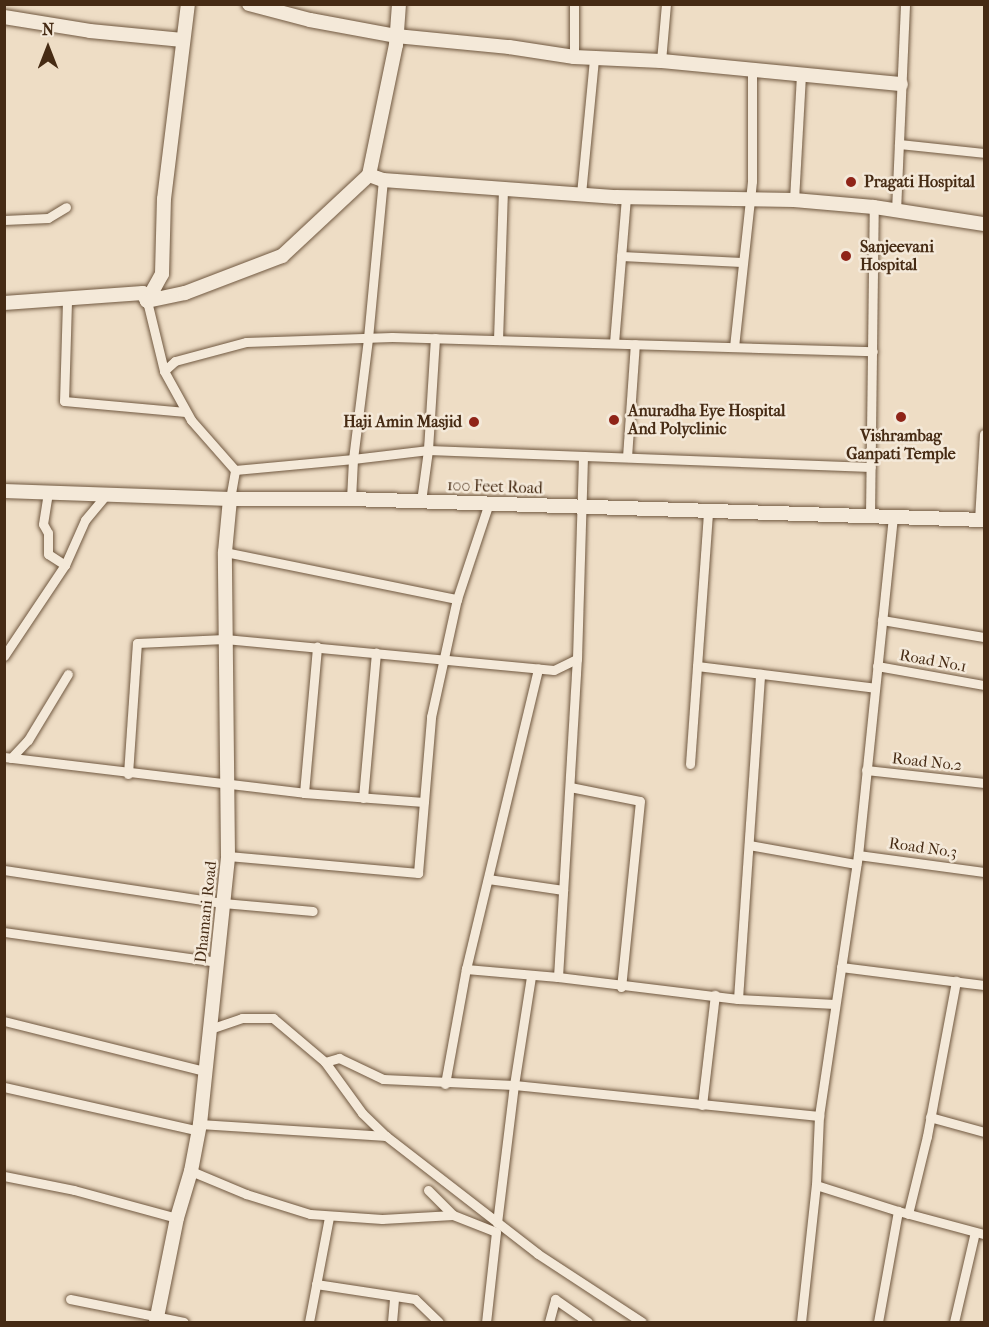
<!DOCTYPE html>
<style>
body{margin:0}
#map{position:relative;width:989px;height:1327px;overflow:hidden;background:#eeddc5;font-family:"IM FELL French Canon",serif}
div>[style]{position:absolute}
.roads{filter:drop-shadow(0 0 2px #705840) drop-shadow(0 0 2px #705840)}
.street>*{height:9px;margin:-4.5px;padding:0 4.5px;transform-origin:4.5px;border-radius:4.5px;background:#f4e9d9}
.secondary>*{height:14px;margin:-7px;padding:0 7px;transform-origin:7px;border-radius:7px;background:#f4e9d9}
.dots>*{width:16px;height:16px;translate:-50% -50%;box-sizing:border-box;border:3px solid #f4e9d9;border-radius:50%}
span{translate:-50% -50%;white-space:nowrap;text-align:center;line-height:1.15;-webkit-text-stroke:5px #f4e9d9;paint-order:stroke}
.poi-label{font-size:16px;color:#462b14;font-weight:700}
.left{translate:0 -50%;text-align:left}
.right{translate:-100% -50%;text-align:right}
.street-label{font-size:16px;color:#462b14}
.frame{position:absolute;inset:0;border:6px solid #462b14;pointer-events:none}
.north{position:absolute;left:18px;top:18px;width:60px;height:60px;-webkit-text-stroke:4px #f4e9d9;paint-order:stroke;rotate:0deg;font-size:16px;font-weight:700;line-height:24px;text-align:center;color:#462b14}
.north::after{content:'';display:block;margin:auto;width:21px;height:27px;background:#462b14;clip-path:polygon(50% 0,100% 100%,50% 72%,0 100%)}
</style>
<div id="map">
<div class="roads">
<div class="street">
<div style="left:574px;top:57px;width:53px;rotate:-90deg"></div>
<div style="left:661px;top:61px;width:57px;rotate:-85deg"></div>
<div style="left:899px;top:144px;width:85px;rotate:6deg"></div>
<div style="left:581px;top:194px;width:137px;rotate:-84.5deg"></div>
<div style="left:794px;top:200px;width:126px;rotate:-86.8deg"></div>
<div style="left:896px;top:211px;width:207px;rotate:-87.5deg"></div>
<div style="left:4px;top:220px;width:44px;rotate:-2.6deg"></div>
<div style="left:48px;top:218px;width:21px;rotate:-31deg"></div>
<div style="left:621px;top:256px;width:121px;rotate:2.8deg"></div>
<div style="left:67px;top:301px;width:100px;rotate:91.7deg"></div>
<div style="left:64px;top:401px;width:122px;rotate:5.2deg"></div>
<div style="left:147px;top:301px;width:72px;rotate:76.3deg"></div>
<div style="left:164px;top:371px;width:56px;rotate:61.1deg"></div>
<div style="left:191px;top:420px;width:67px;rotate:48.7deg"></div>
<div style="left:435px;top:338px;width:112px;rotate:93.6deg"></div>
<div style="left:428px;top:450px;width:443px;rotate:2.2deg"></div>
<div style="left:498px;top:340px;width:151px;rotate:-88.1deg"></div>
<div style="left:614px;top:343px;width:146px;rotate:-85.3deg"></div>
<div style="left:734px;top:347px;width:167px;rotate:-83.8deg"></div>
<div style="left:752px;top:181px;width:107px;rotate:-90deg"></div>
<div style="left:164px;top:371px;width:15px;rotate:-42deg"></div>
<div style="left:175px;top:361px;width:73px;rotate:-15deg"></div>
<div style="left:246px;top:342px;width:146px;rotate:-2deg"></div>
<div style="left:392px;top:337px;width:481px;rotate:1.7deg"></div>
<div style="left:627px;top:457px;width:113px;rotate:-86deg"></div>
<div style="left:235px;top:470px;width:119px;rotate:-5.3deg"></div>
<div style="left:353px;top:459px;width:122px;rotate:-82.9deg"></div>
<div style="left:368px;top:338px;width:159px;rotate:-84.6deg"></div>
<div style="left:230px;top:499px;width:29px;rotate:-80deg"></div>
<div style="left:351px;top:499px;width:40px;rotate:-87.1deg"></div>
<div style="left:353px;top:459px;width:76px;rotate:-6.8deg"></div>
<div style="left:428px;top:450px;width:51px;rotate:97.8deg"></div>
<div style="left:870px;top:516px;width:309px;rotate:-89.3deg"></div>
<div style="left:979px;top:520px;width:86px;rotate:-86.7deg"></div>
<div style="left:225px;top:552px;width:237px;rotate:11.5deg"></div>
<div style="left:457px;top:599px;width:101px;rotate:-71.6deg"></div>
<div style="left:65px;top:565px;width:49px;rotate:-66deg"></div>
<div style="left:85px;top:520px;width:34px;rotate:-50deg"></div>
<div style="left:882px;top:620px;width:103px;rotate:9.5deg"></div>
<div style="left:4px;top:656px;width:110px;rotate:-56.2deg"></div>
<div style="left:65px;top:565px;width:20px;rotate:-147deg"></div>
<div style="left:48px;top:554px;width:21px;rotate:-90deg"></div>
<div style="left:48px;top:533px;width:10px;rotate:-119deg"></div>
<div style="left:43px;top:524px;width:32px;rotate:-81deg"></div>
<div style="left:697px;top:666px;width:179px;rotate:7deg"></div>
<div style="left:877px;top:666px;width:109px;rotate:10.1deg"></div>
<div style="left:4px;top:757px;width:302px;rotate:6.8deg"></div>
<div style="left:304px;top:793px;width:120px;rotate:4.3deg"></div>
<div style="left:11px;top:758px;width:25px;rotate:-47deg"></div>
<div style="left:28px;top:740px;width:77px;rotate:-58.8deg"></div>
<div style="left:690px;top:764px;width:255px;rotate:-85.9deg"></div>
<div style="left:866px;top:770px;width:119px;rotate:6.3deg"></div>
<div style="left:128px;top:774px;width:131px;rotate:-86.1deg"></div>
<div style="left:137px;top:643px;width:88px;rotate:-2.6deg"></div>
<div style="left:225px;top:639px;width:330px;rotate:5.4deg"></div>
<div style="left:554px;top:670px;width:25px;rotate:-26deg"></div>
<div style="left:577px;top:659px;width:203px;rotate:-88.3deg"></div>
<div style="left:570px;top:787px;width:71px;rotate:11.3deg"></div>
<div style="left:640px;top:801px;width:187px;rotate:95.8deg"></div>
<div style="left:304px;top:793px;width:147px;rotate:-84.9deg"></div>
<div style="left:363px;top:798px;width:146px;rotate:-84.9deg"></div>
<div style="left:749px;top:845px;width:109px;rotate:10.1deg"></div>
<div style="left:858px;top:855px;width:127px;rotate:7.7deg"></div>
<div style="left:228px;top:856px;width:191px;rotate:5.1deg"></div>
<div style="left:418px;top:873px;width:157px;rotate:-85.2deg"></div>
<div style="left:431px;top:717px;width:121px;rotate:-77.6deg"></div>
<div style="left:4px;top:870px;width:221px;rotate:8.6deg"></div>
<div style="left:223px;top:903px;width:90px;rotate:5.1deg"></div>
<div style="left:488px;top:879px;width:76px;rotate:8.3deg"></div>
<div style="left:4px;top:932px;width:215px;rotate:8deg"></div>
<div style="left:841px;top:967px;width:144px;rotate:7.2deg"></div>
<div style="left:466px;top:969px;width:92px;rotate:5deg"></div>
<div style="left:558px;top:977px;width:181px;rotate:7deg"></div>
<div style="left:738px;top:999px;width:97px;rotate:3deg"></div>
<div style="left:558px;top:977px;width:319px;rotate:-86.6deg"></div>
<div style="left:738px;top:999px;width:326px;rotate:-86.1deg"></div>
<div style="left:4px;top:1021px;width:207px;rotate:14deg"></div>
<div style="left:210px;top:1029px;width:34px;rotate:-19deg"></div>
<div style="left:242px;top:1018px;width:31px"></div>
<div style="left:273px;top:1018px;width:68px;rotate:40.2deg"></div>
<div style="left:325px;top:1062px;width:63px;rotate:54deg"></div>
<div style="left:362px;top:1113px;width:33px;rotate:44deg"></div>
<div style="left:386px;top:1136px;width:192px;rotate:37.8deg"></div>
<div style="left:538px;top:1254px;width:124px;rotate:33.2deg"></div>
<div style="left:325px;top:1062px;width:15px;rotate:-16deg"></div>
<div style="left:339px;top:1058px;width:49px;rotate:25.5deg"></div>
<div style="left:383px;top:1079px;width:131px;rotate:2.6deg"></div>
<div style="left:514px;top:1085px;width:307px;rotate:5.8deg"></div>
<div style="left:445px;top:1084px;width:117px;rotate:-79.7deg"></div>
<div style="left:466px;top:969px;width:309px;rotate:-76.5deg"></div>
<div style="left:4px;top:1087px;width:200px;rotate:12.7deg"></div>
<div style="left:702px;top:1105px;width:111px;rotate:-83.3deg"></div>
<div style="left:930px;top:1117px;width:56px;rotate:15.5deg"></div>
<div style="left:200px;top:1124px;width:186px;rotate:3.7deg"></div>
<div style="left:191px;top:1171px;width:60px;rotate:22.7deg"></div>
<div style="left:246px;top:1194px;width:67px;rotate:17.4deg"></div>
<div style="left:310px;top:1214px;width:72px;rotate:4deg"></div>
<div style="left:382px;top:1219px;width:71px;rotate:-3.2deg"></div>
<div style="left:453px;top:1215px;width:46px;rotate:21.6deg"></div>
<div style="left:496px;top:1232px;width:91px;rotate:96.3deg"></div>
<div style="left:4px;top:1176px;width:71px;rotate:11.3deg"></div>
<div style="left:74px;top:1190px;width:107px;rotate:15.2deg"></div>
<div style="left:816px;top:1185px;width:86px;rotate:17.6deg"></div>
<div style="left:898px;top:1211px;width:89px;rotate:15deg"></div>
<div style="left:428px;top:1190px;width:35px;rotate:45deg"></div>
<div style="left:908px;top:1214px;width:80px;rotate:-76.3deg"></div>
<div style="left:927px;top:1136px;width:158px;rotate:-79.4deg"></div>
<div style="left:497px;top:1223px;width:139px;rotate:-83deg"></div>
<div style="left:514px;top:1085px;width:110px;rotate:-81.1deg"></div>
<div style="left:316px;top:1284px;width:100px;rotate:8.6deg"></div>
<div style="left:415px;top:1299px;width:33px;rotate:44deg"></div>
<div style="left:70px;top:1299px;width:116px;rotate:11.4deg"></div>
<div style="left:309px;top:1322px;width:107px;rotate:-79.2deg"></div>
<div style="left:392px;top:1322px;width:25px;rotate:-85deg"></div>
<div style="left:549px;top:1322px;width:24px;rotate:-75deg"></div>
<div style="left:555px;top:1299px;width:40px;rotate:34.9deg"></div>
<div style="left:801px;top:1322px;width:138px;rotate:-83.8deg"></div>
<div style="left:816px;top:1185px;width:69px;rotate:-87.5deg"></div>
<div style="left:819px;top:1116px;width:264px;rotate:-81.5deg"></div>
<div style="left:858px;top:855px;width:340px;rotate:-84.1deg"></div>
<div style="left:878px;top:1322px;width:113px;rotate:-79.8deg"></div>
<div style="left:954px;top:1322px;width:92px;rotate:-76.9deg"></div>
</div>
<div class="secondary">
<div style="left:249px;top:4px;width:63px;rotate:14.7deg"></div>
<div style="left:310px;top:20px;width:87px;rotate:10.5deg"></div>
<div style="left:396px;top:36px;width:114px;rotate:5.6deg"></div>
<div style="left:509px;top:47px;width:66px;rotate:8.7deg"></div>
<div style="left:574px;top:57px;width:87px;rotate:2.6deg"></div>
<div style="left:661px;top:61px;width:241px;rotate:5.5deg"></div>
<div style="left:4px;top:17px;width:87px;rotate:9.2deg"></div>
<div style="left:90px;top:31px;width:93px;rotate:5.5deg"></div>
<div style="left:369px;top:175px;width:15px;rotate:20deg"></div>
<div style="left:383px;top:180px;width:234px;rotate:4.2deg"></div>
<div style="left:616px;top:197px;width:178px;rotate:1deg"></div>
<div style="left:794px;top:200px;width:80px;rotate:5deg"></div>
<div style="left:874px;top:207px;width:111px;rotate:8.8deg"></div>
<div style="left:147px;top:301px;width:31px;rotate:-61deg"></div>
<div style="left:162px;top:274px;width:75px;rotate:-88.5deg"></div>
<div style="left:164px;top:199px;width:196px;rotate:-83deg"></div>
<div style="left:4px;top:303px;width:139px;rotate:-4.1deg"></div>
<div style="left:143px;top:293px;width:9px;rotate:63deg"></div>
<div style="left:147px;top:301px;width:39px;rotate:-12deg"></div>
<div style="left:185px;top:293px;width:104px;rotate:-20.9deg"></div>
<div style="left:282px;top:256px;width:119px;rotate:-43deg"></div>
<div style="left:369px;top:175px;width:133px;rotate:-78.3deg"></div>
<div style="left:396px;top:45px;width:41px;rotate:-85.8deg"></div>
<div style="left:4px;top:491px;width:226px;rotate:2deg"></div>
<div style="left:230px;top:499px;width:121px"></div>
<div style="left:351px;top:499px;width:633px;rotate:1.9deg"></div>
<div style="left:156px;top:1322px;width:106px;rotate:-78.6deg"></div>
<div style="left:177px;top:1218px;width:49px;rotate:-73.4deg"></div>
<div style="left:191px;top:1171px;width:48px;rotate:-79.2deg"></div>
<div style="left:200px;top:1124px;width:269px;rotate:-84deg"></div>
<div style="left:228px;top:856px;width:304px;rotate:-90.6deg"></div>
<div style="left:225px;top:552px;width:53px;rotate:-84.6deg"></div>
</div>
</div>
<div class="dots">
<div style="left:851px;top:182px;background:#8f2418"></div>
<div style="left:846px;top:256px;background:#8f2418"></div>
<div style="left:901px;top:417px;background:#8f2418"></div>
<div style="left:614px;top:420px;background:#8f2418"></div>
<div style="left:474px;top:422px;background:#8f2418"></div>
</div>
<div class="poi-label">
<span class="left" style="left:864px;top:182px">Pragati Hospital</span>
<span class="left" style="left:860px;top:256px">Sanjeevani<br>Hospital</span>
<span class="left" style="left:628px;top:420px">Anuradha Eye Hospital<br>And Polyclinic</span>
<span class="right" style="left:462px;top:422px">Haji Amin Masjid</span>
<span style="left:901px;top:445px">Vishrambag<br>Ganpati Temple</span>
</div>
<div class="street-label">
<span style="left:495px;top:487px;rotate:2deg">100 Feet Road</span>
<span style="left:933px;top:661px;rotate:10deg">Road No.1</span>
<span style="left:927px;top:762px;rotate:6deg">Road No.2</span>
<span style="left:923px;top:848px;rotate:8deg">Road No.3</span>
<span style="left:206px;top:912px;rotate:-84deg">Dhamani Road</span>
</div>
<div class="frame"></div>
<div class="north">N</div>
</div>
